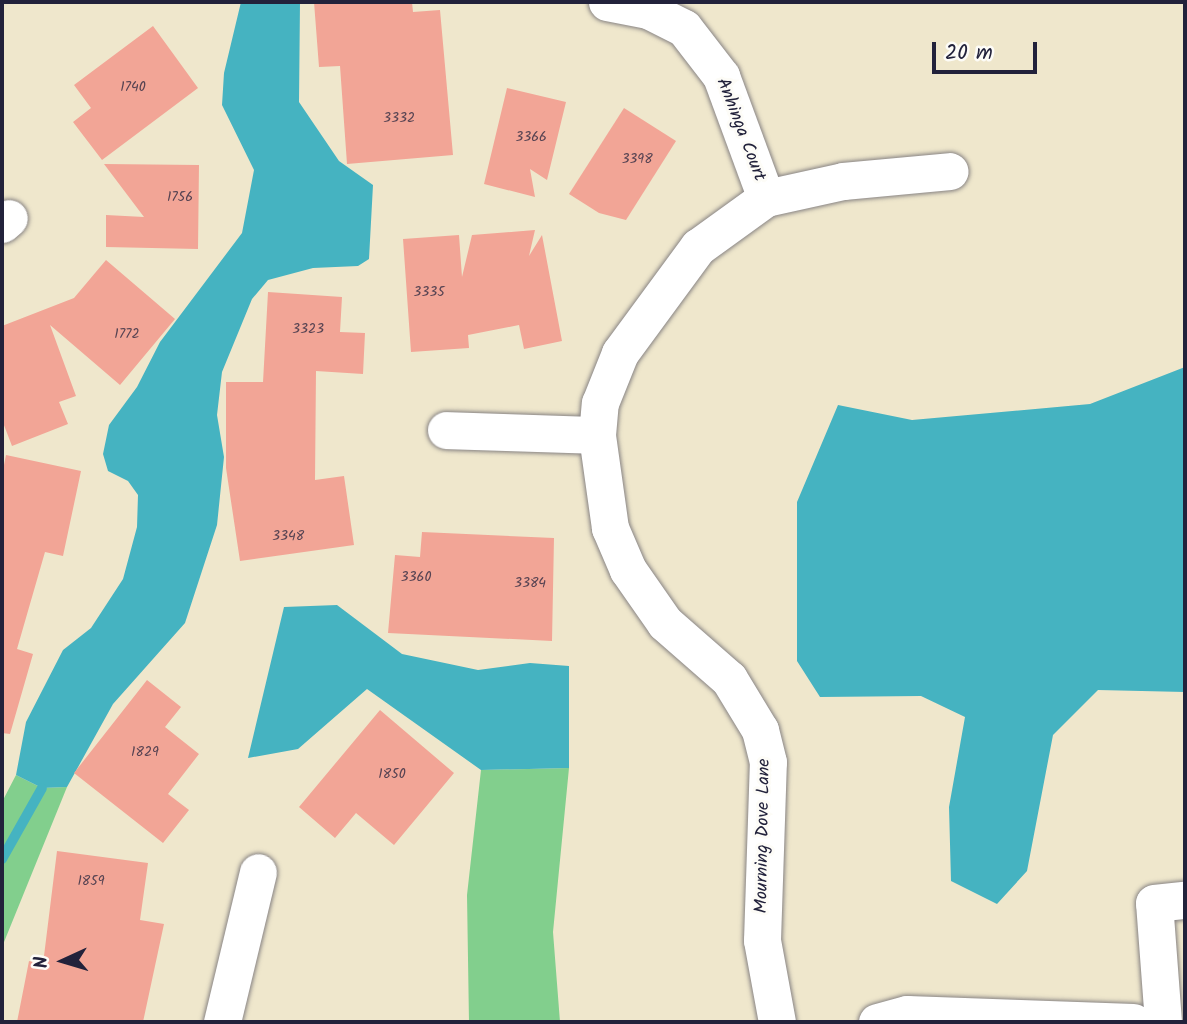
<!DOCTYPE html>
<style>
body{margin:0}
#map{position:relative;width:1187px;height:1024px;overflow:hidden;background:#efe7cc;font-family:Kalam,sans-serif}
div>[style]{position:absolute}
.green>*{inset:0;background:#82cf8d}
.water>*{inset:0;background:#45b3c1}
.stream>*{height:10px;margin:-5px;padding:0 5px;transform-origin:5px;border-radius:5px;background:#45b3c1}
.building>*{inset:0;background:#f2a596}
.roads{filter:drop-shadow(0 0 2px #888484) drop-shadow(0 0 2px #888484)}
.minor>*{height:37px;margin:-18.5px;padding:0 18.5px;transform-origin:18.5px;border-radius:18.5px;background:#fff}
span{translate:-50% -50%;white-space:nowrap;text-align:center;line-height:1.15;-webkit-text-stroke:6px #fdfcf7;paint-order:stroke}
.number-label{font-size:14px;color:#564352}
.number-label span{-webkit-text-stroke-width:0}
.street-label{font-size:18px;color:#22223b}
.frame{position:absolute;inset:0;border:4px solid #22223b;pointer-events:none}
.north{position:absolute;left:28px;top:926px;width:70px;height:70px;-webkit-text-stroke:5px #fdfcf7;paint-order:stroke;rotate:266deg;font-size:19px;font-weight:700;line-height:28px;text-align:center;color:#22223b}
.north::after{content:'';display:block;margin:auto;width:24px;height:32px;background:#22223b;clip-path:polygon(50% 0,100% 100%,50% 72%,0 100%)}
.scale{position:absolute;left:932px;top:42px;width:105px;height:32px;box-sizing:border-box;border:4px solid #22223b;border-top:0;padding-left:9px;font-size:21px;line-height:24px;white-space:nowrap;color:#22223b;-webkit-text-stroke:5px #fdfcf7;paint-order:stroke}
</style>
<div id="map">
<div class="green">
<div style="clip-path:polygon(569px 768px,553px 932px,560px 1022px,469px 1022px,467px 895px,481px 770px)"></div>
<div style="clip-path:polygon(16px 775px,42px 788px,67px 787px,2px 947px,2px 802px)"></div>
</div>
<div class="water">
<div style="clip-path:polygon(241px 2px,300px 2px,299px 102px,339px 161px,373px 185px,369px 259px,358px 266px,313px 268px,268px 280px,252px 299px,222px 372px,217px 415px,224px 457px,217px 525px,185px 623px,113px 704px,67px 787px,42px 788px,16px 775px,26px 722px,63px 650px,91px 628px,123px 579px,137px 527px,138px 495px,128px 481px,108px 471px,103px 454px,109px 425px,137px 387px,160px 342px,242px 233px,254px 170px,222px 105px,224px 73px)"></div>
<div style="clip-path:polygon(1185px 367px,1185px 692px,1098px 690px,1053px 735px,1027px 871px,997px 904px,951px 881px,949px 807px,965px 717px,921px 696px,820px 697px,797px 661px,797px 502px,838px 405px,912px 420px,1090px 404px)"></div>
<div style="clip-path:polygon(337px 605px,402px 654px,478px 670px,530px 663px,569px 666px,569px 768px,481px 770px,367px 689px,298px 749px,248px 758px,284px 607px)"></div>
</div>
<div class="stream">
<div style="left:2px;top:859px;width:81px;rotate:-60.6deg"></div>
</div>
<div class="building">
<div style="clip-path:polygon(314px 2px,412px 2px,413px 12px,440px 10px,453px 155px,347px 164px,340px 66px,319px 67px)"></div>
<div style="clip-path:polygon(153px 26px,198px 88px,102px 160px,73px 122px,91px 108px,74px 85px)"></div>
<div style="clip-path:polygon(507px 88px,566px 102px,547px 180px,530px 169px,535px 197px,484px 184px)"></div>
<div style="clip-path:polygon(624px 108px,676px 141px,626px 220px,599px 213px,569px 194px)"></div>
<div style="clip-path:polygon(104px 164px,199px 165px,198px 249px,106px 247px,106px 215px,144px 217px)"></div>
<div style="clip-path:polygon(535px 230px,529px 256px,542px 235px,562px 341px,524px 349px,519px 325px,468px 335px,469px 348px,411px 352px,403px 239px,459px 235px,462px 277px,472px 235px)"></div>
<div style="clip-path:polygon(106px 260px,175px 319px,120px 385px,50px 325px,76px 396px,59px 402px,68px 424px,12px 446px,2px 420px,2px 326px,74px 298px)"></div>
<div style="clip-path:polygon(268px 292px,342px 297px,340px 332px,365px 333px,363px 374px,316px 371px,315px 480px,344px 476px,354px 545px,240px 561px,226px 468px,226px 382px,263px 382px)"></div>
<div style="clip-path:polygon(6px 455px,81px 471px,63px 556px,45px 552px,17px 649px,33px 654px,10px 734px,2px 733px,2px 475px)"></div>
<div style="clip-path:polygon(422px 532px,554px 538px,552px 641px,388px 633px,395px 555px,420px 557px)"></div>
<div style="clip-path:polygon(147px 680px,181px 707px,165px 727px,199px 754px,168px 794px,189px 810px,163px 843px,74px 773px)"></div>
<div style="clip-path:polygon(380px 710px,454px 773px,394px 845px,356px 813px,335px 838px,299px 807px)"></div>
<div style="clip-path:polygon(57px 851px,148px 863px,140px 920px,164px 924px,143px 1022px,17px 1022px,29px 961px,43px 964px)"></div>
</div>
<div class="roads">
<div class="minor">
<div style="left:607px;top:2px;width:42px;rotate:11deg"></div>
<div style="left:648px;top:10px;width:40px;rotate:26.6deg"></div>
<div style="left:684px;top:28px;width:61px;rotate:52.4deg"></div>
<div style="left:721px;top:76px;width:130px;rotate:69.8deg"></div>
<div style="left:2px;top:224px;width:9px;rotate:-41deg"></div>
<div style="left:446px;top:430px;width:151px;rotate:1.9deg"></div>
<div style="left:222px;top:1022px;width:154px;rotate:-76.5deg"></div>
<div style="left:777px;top:1022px;width:83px;rotate:-100.4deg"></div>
<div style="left:762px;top:940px;width:178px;rotate:-88.1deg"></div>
<div style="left:768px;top:762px;width:33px;rotate:-104deg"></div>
<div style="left:760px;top:730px;width:60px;rotate:-121.3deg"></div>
<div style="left:729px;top:679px;width:85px;rotate:-138.8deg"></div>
<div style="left:665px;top:623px;width:65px;rotate:-124.9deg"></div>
<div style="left:628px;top:570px;width:46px;rotate:-113.2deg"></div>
<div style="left:610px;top:528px;width:94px;rotate:-98deg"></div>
<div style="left:597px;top:435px;width:32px;rotate:-85deg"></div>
<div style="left:600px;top:403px;width:54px;rotate:-68.2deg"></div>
<div style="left:620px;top:353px;width:132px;rotate:-53.7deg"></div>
<div style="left:698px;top:247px;width:84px;rotate:-35.8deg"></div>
<div style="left:766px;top:198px;width:79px;rotate:-12.4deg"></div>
<div style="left:843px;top:181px;width:107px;rotate:-5.3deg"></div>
<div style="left:877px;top:1022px;width:31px;rotate:-15deg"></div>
<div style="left:907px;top:1014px;width:226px;rotate:2deg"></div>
<div style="left:1163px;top:1022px;width:119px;rotate:-94.3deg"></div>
<div style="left:1154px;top:903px;width:31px;rotate:-6deg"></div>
</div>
</div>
<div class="number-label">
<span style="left:133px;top:87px">1740</span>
<span style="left:399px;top:118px">3332</span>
<span style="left:531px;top:137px">3366</span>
<span style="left:637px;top:159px">3398</span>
<span style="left:180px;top:197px">1756</span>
<span style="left:429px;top:292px">3335</span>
<span style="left:308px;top:329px">3323</span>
<span style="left:127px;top:334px">1772</span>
<span style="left:288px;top:536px">3348</span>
<span style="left:416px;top:577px">3360</span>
<span style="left:530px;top:583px">3384</span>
<span style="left:145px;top:752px">1829</span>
<span style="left:392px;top:774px">1850</span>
<span style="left:91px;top:881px">1859</span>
</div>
<div class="street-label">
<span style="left:740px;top:130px;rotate:69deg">Anhinga Court</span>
<span style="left:764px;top:836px;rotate:-89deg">Mourning Dove Lane</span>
</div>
<div class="frame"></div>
<div class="north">N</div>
<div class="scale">20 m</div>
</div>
